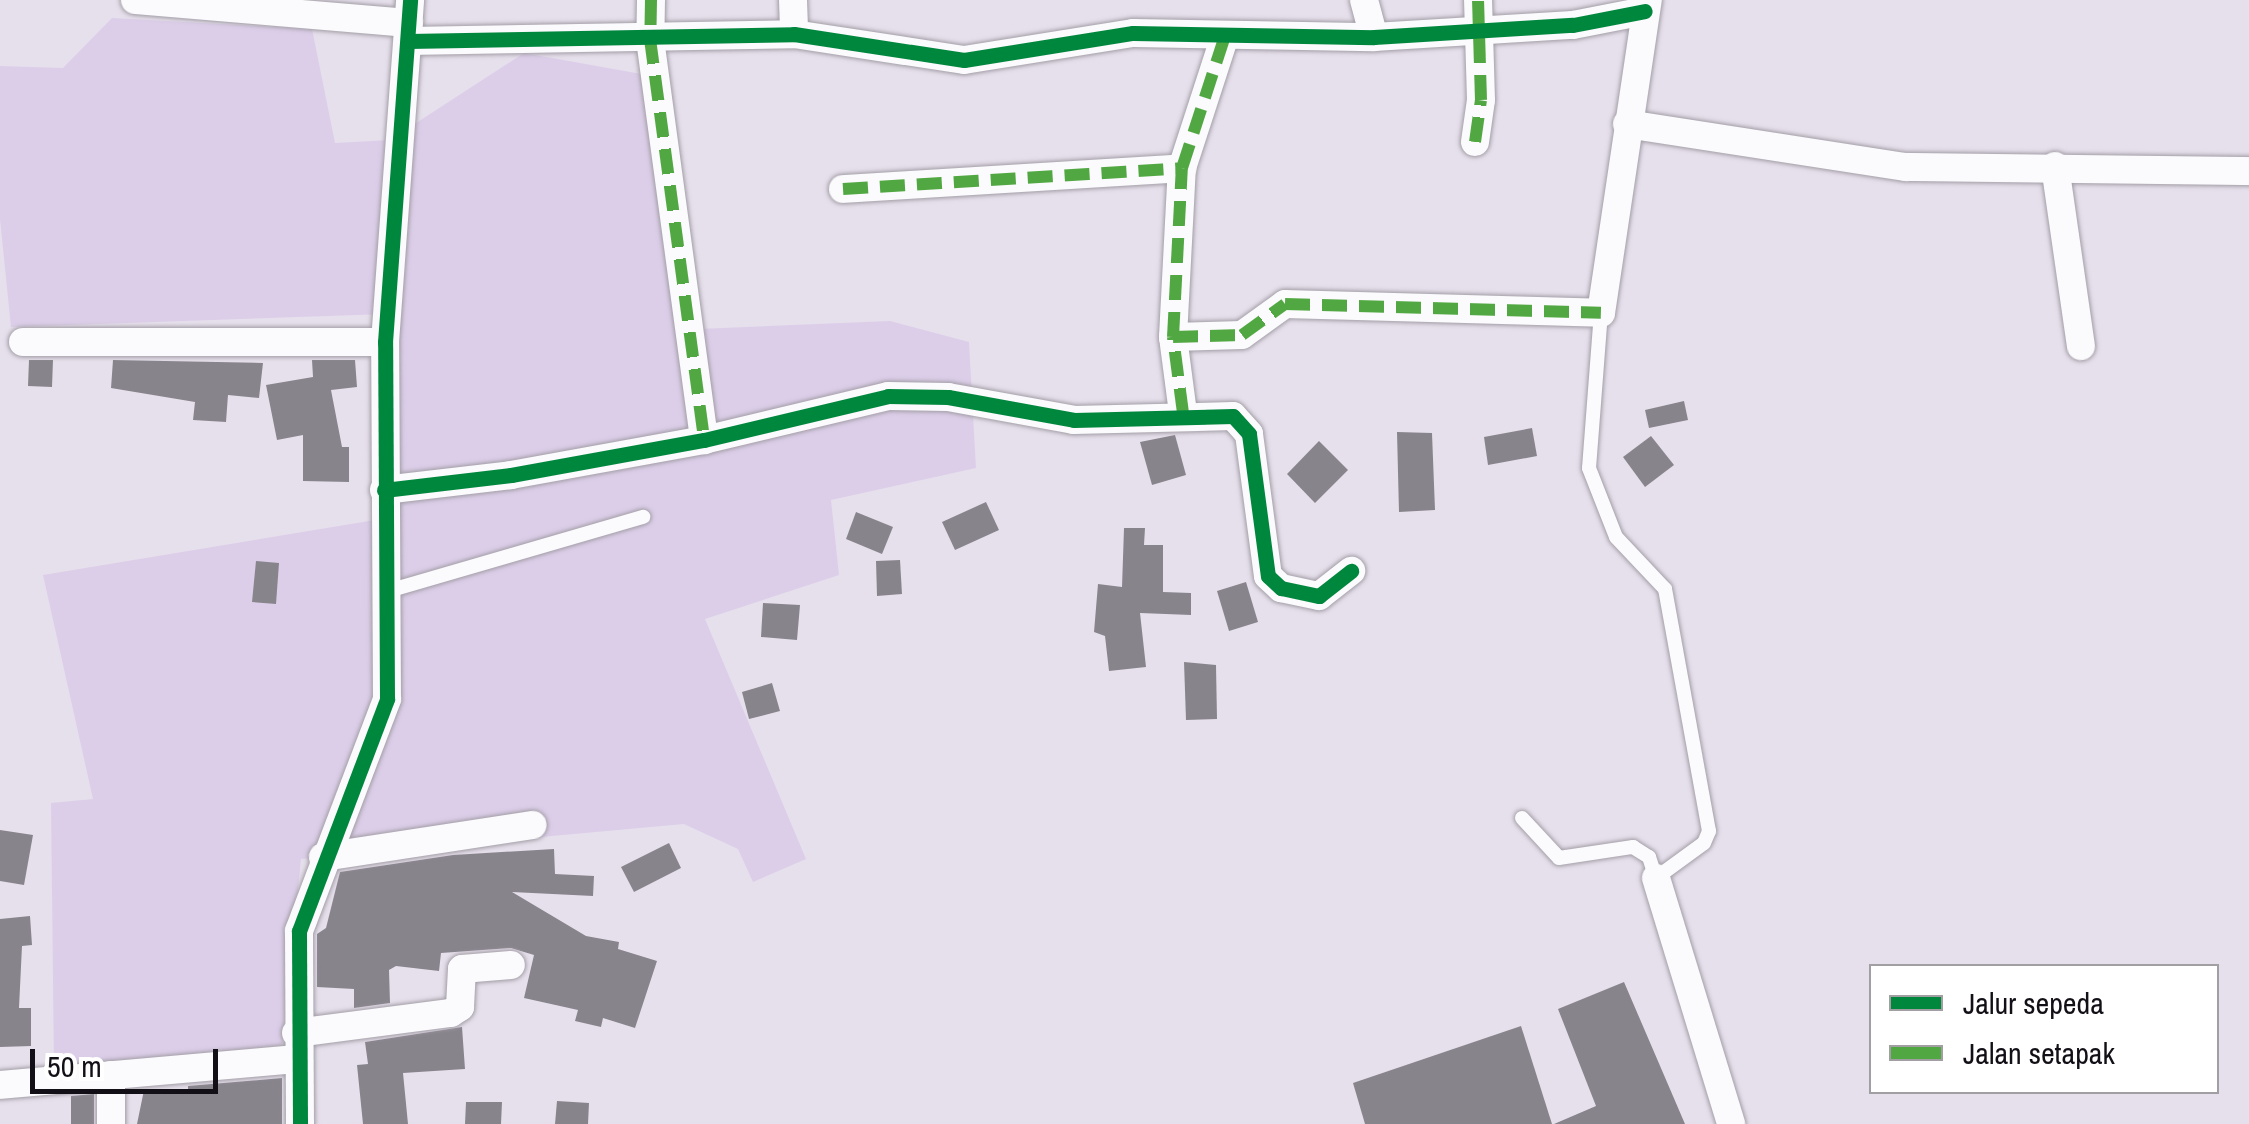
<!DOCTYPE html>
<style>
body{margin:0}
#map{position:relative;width:2249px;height:1124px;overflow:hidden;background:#e6e0ec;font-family:"Archivo Narrow",sans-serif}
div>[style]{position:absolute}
.green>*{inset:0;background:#dccee9}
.building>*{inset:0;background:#88848c}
.roads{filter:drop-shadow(0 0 2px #a39ea7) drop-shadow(0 0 2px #a39ea7)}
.service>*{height:14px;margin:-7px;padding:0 7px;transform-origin:7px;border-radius:7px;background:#fbfafc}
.minor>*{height:28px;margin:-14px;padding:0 14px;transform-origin:14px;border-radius:14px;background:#fbfafc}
.quiet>*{height:12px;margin-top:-6px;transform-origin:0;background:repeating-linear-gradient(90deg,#51a842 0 25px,transparent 0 37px)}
.cycleway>*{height:15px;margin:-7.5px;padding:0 7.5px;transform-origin:7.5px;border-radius:7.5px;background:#00873e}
span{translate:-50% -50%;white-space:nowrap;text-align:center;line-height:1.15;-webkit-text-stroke:10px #fff;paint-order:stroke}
.legend{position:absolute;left:1869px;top:964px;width:350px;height:130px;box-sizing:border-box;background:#fff;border:2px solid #a19fa2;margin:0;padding:12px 18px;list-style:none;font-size:30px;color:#130f16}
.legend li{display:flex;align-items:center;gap:20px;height:50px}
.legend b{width:50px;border:2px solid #a19fa2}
.scale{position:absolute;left:30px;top:1049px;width:188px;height:45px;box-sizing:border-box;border:5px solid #130f16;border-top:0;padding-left:12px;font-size:30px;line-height:35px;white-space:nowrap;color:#130f16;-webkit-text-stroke:8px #fff;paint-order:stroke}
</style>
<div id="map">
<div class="green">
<div style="clip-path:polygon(112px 18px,312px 29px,335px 143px,390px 140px,524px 53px,647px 75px,699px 329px,890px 321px,969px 342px,976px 468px,831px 500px,839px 575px,705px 619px,806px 859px,753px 882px,738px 849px,684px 824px,301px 859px,282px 1046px,54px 1068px,51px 803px,93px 799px,43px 575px,375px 520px,386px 314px,11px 327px,0 219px,0 66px,63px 68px)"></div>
</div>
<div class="building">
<div style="clip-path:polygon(29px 360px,53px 360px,52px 387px,28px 386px)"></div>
<div style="clip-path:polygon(113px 360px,263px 363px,259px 398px,228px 395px,226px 422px,193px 420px,195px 402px,111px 388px)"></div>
<div style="clip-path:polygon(312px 360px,355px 360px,357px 387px,331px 390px,342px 447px,349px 447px,349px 482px,303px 481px,303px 435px,277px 440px,266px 385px,313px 377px)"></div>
<div style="clip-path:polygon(1684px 401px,1688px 420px,1649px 428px,1645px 410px)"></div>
<div style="clip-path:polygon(1532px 428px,1537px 456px,1488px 465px,1484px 437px)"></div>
<div style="clip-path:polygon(1397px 432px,1432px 433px,1435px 510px,1399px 512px)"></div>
<div style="clip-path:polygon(1175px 435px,1186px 475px,1152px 485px,1140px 442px)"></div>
<div style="clip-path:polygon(1651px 436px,1674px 465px,1645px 487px,1623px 457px)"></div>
<div style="clip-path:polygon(1319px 441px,1348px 470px,1315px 503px,1287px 474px)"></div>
<div style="clip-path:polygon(986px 502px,999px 530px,955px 550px,942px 522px)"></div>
<div style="clip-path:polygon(856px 512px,893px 527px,882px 554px,846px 539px)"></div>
<div style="clip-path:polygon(1124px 528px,1145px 528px,1144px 545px,1163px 545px,1163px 592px,1191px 593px,1191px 615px,1140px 613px,1146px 667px,1109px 671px,1105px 636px,1094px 632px,1098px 584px,1122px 587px)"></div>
<div style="clip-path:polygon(900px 560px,902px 594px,877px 596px,876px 561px)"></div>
<div style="clip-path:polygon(256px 561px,279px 563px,276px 604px,252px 602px)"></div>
<div style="clip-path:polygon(1246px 582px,1258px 622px,1229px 631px,1217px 591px)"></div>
<div style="clip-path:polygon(763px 603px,800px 605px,797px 640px,761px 637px)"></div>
<div style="clip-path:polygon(1184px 662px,1216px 665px,1217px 719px,1186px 720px)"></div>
<div style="clip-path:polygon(772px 683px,780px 711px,749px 719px,742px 692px)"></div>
<div style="clip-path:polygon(0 830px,33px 835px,24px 885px,0 881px)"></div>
<div style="clip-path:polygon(669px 843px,681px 868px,634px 892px,621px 867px)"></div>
<div style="clip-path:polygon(554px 849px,555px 874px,594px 876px,593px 896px,512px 892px,586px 936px,619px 942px,618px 949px,657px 961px,635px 1028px,603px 1018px,601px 1027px,575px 1021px,578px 1010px,524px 998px,534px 955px,511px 948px,441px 953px,439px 971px,396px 966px,389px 970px,390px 1003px,354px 1008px,354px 989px,317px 987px,317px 934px,326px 928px,340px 872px,453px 855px)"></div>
<div style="clip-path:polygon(30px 916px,32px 945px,22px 946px,19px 1008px,31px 1008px,31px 1046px,0 1047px,0 919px)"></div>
<div style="clip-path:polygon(1624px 982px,1685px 1124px,1554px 1124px,1596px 1106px,1558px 1009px)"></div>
<div style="clip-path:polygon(1521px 1026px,1552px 1124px,1365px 1124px,1353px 1083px)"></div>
<div style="clip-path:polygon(462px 1027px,465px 1069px,403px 1073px,408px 1124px,363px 1124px,357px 1065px,368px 1064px,365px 1042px)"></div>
<div style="clip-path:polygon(282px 1078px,282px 1124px,137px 1124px,144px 1090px,188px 1093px,188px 1086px)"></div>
<div style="clip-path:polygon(94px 1094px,94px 1124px,71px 1124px,71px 1096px)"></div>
<div style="clip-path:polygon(557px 1101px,589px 1103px,588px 1124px,555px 1124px)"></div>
<div style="clip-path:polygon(466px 1102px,502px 1102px,501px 1124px,465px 1124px)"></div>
</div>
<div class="roads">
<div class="service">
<div style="left:388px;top:591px;width:266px;rotate:-16.2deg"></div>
<div style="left:1522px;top:818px;width:54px;rotate:47.2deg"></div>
<div style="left:1559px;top:858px;width:75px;rotate:-8.5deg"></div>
<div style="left:1633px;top:847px;width:19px;rotate:32deg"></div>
<div style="left:1649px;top:857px;width:22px;rotate:72deg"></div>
<div style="left:1656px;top:878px;width:59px;rotate:-36.1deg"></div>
<div style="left:1704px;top:843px;width:13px;rotate:-67deg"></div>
<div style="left:1709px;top:831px;width:246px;rotate:-100.3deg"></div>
<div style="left:1665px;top:589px;width:71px;rotate:-133.3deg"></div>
<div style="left:1616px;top:537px;width:74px;rotate:-111.4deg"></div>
<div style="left:1589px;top:468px;width:155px;rotate:-85.6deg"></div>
</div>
<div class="minor">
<div style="left:135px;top:0;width:275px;rotate:4.8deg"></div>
<div style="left:651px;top:0;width:39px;rotate:91deg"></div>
<div style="left:650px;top:39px;width:405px;rotate:82.3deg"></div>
<div style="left:793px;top:0;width:34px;rotate:88deg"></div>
<div style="left:1364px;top:0;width:38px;rotate:75deg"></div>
<div style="left:408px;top:41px;width:386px;rotate:-1deg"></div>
<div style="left:794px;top:34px;width:172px;rotate:8.7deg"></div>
<div style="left:964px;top:60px;width:171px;rotate:-9.1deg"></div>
<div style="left:1133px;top:33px;width:241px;rotate:1deg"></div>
<div style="left:1374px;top:37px;width:199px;rotate:-3.5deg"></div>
<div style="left:1573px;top:25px;width:73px;rotate:-11deg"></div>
<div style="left:1627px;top:124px;width:282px;rotate:8.8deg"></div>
<div style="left:1906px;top:167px;width:343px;rotate:0.7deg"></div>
<div style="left:1475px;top:142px;width:42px;rotate:-81.9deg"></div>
<div style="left:1481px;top:100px;width:100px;rotate:-91.7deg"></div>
<div style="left:2055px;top:166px;width:182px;rotate:81.8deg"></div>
<div style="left:843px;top:189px;width:340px;rotate:-3.5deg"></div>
<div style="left:1173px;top:337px;width:69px;rotate:-1.7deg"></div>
<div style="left:1242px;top:335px;width:53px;rotate:-35.8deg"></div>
<div style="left:1285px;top:304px;width:316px;rotate:1.6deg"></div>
<div style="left:1601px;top:313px;width:317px;rotate:-81.5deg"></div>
<div style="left:23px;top:342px;width:362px"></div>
<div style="left:1183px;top:413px;width:77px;rotate:-97.5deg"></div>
<div style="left:1173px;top:337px;width:169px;rotate:-87deg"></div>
<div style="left:1182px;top:168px;width:139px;rotate:-72deg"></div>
<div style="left:384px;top:490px;width:128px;rotate:-6.7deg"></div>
<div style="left:511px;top:475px;width:196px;rotate:-10.3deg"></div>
<div style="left:704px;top:440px;width:189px;rotate:-13.4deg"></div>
<div style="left:888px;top:396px;width:60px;rotate:1deg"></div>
<div style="left:948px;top:397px;width:128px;rotate:10.3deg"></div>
<div style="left:1074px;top:420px;width:159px;rotate:-1.4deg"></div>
<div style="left:1233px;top:416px;width:24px;rotate:48deg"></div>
<div style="left:1249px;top:434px;width:143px;rotate:82.4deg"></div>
<div style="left:1268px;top:576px;width:18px;rotate:43deg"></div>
<div style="left:1281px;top:588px;width:39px;rotate:12deg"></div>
<div style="left:1319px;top:596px;width:41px;rotate:-38deg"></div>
<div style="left:323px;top:857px;width:212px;rotate:-8.7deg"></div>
<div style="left:1656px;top:878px;width:257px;rotate:73deg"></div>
<div style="left:296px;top:1033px;width:156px;rotate:-7.4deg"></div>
<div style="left:451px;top:1013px;width:11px;rotate:-34deg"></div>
<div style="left:460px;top:1007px;width:38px;rotate:-87deg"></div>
<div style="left:462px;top:969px;width:49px;rotate:-4.7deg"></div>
<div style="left:111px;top:1075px;width:49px;rotate:90deg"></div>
<div style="left:0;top:1085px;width:298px;rotate:-5deg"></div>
<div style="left:300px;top:1124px;width:193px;rotate:-90.3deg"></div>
<div style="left:299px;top:931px;width:248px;rotate:-69.2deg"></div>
<div style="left:387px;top:699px;width:357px;rotate:-90.3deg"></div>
<div style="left:385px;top:342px;width:343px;rotate:-85.8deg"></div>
</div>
</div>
<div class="quiet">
<div style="left:651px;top:0;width:39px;rotate:91deg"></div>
<div style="left:650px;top:39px;width:405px;rotate:82.3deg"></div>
<div style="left:1475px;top:142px;width:42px;rotate:-81.9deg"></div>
<div style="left:1481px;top:100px;width:100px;rotate:-91.7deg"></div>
<div style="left:843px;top:189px;width:340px;rotate:-3.5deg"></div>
<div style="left:1173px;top:337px;width:69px;rotate:-1.7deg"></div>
<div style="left:1242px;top:335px;width:53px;rotate:-35.8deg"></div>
<div style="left:1285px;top:304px;width:316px;rotate:1.6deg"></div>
<div style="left:1183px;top:413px;width:77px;rotate:-97.5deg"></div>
<div style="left:1173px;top:337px;width:169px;rotate:-87deg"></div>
<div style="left:1182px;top:168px;width:139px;rotate:-72deg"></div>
</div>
<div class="cycleway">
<div style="left:408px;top:41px;width:386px;rotate:-1deg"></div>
<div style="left:794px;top:34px;width:172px;rotate:8.7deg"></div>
<div style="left:964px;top:60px;width:171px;rotate:-9.1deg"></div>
<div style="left:1133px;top:33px;width:241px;rotate:1deg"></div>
<div style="left:1374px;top:37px;width:199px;rotate:-3.5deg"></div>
<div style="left:1573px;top:25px;width:73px;rotate:-11deg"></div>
<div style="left:384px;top:490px;width:128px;rotate:-6.7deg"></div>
<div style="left:511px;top:475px;width:196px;rotate:-10.3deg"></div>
<div style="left:704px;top:440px;width:189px;rotate:-13.4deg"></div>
<div style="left:888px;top:396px;width:60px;rotate:1deg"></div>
<div style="left:948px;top:397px;width:128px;rotate:10.3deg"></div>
<div style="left:1074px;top:420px;width:159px;rotate:-1.4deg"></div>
<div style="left:1233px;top:416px;width:24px;rotate:48deg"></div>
<div style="left:1249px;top:434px;width:143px;rotate:82.4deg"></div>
<div style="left:1268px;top:576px;width:18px;rotate:43deg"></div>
<div style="left:1281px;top:588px;width:39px;rotate:12deg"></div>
<div style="left:1319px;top:596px;width:41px;rotate:-38deg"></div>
<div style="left:300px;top:1124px;width:193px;rotate:-90.3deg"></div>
<div style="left:299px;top:931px;width:248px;rotate:-69.2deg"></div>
<div style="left:387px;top:699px;width:357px;rotate:-90.3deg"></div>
<div style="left:385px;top:342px;width:343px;rotate:-85.8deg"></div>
</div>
<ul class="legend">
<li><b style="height:12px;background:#00873e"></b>Jalur sepeda</li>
<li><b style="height:12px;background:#51a842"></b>Jalan setapak</li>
</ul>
<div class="scale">50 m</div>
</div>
